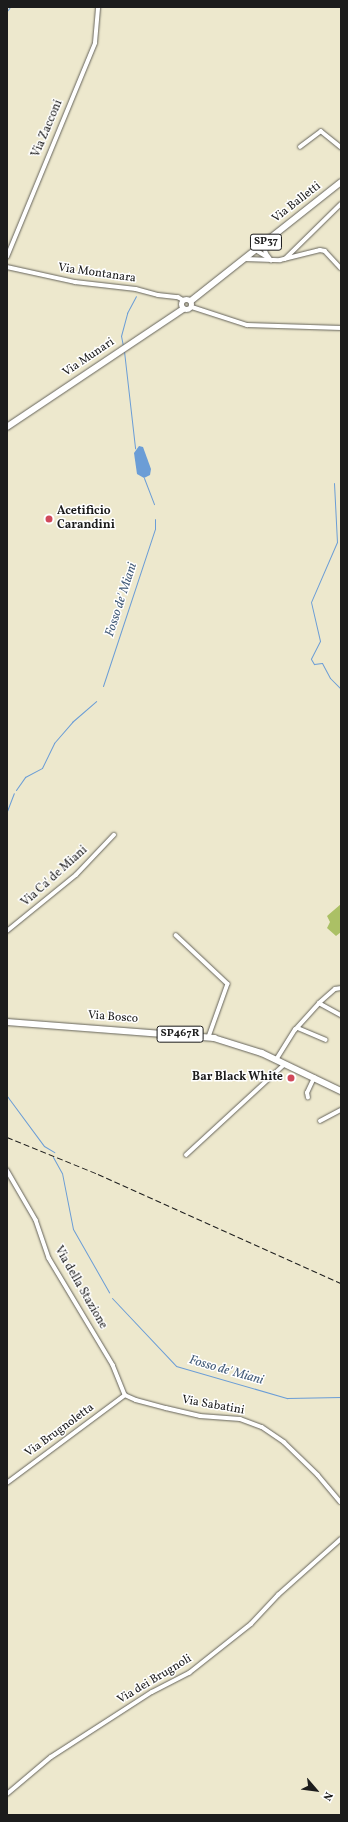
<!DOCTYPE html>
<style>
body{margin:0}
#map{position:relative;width:348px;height:1822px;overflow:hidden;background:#ede8cd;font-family:Vollkorn,serif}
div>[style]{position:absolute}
.green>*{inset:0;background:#abc065}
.water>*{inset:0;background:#6b9dd6}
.stream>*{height:1px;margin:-0.5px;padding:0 0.5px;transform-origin:0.5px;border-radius:0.5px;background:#6b9dd6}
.roads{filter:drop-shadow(0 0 1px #65635a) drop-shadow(0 0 1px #65635a)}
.street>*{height:3.5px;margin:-1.75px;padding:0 1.75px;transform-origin:1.75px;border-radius:1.75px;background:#fff}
.primary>*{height:5.5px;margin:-2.75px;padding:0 2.75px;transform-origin:2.75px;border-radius:2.75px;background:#fff}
.primary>.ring{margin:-2.75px;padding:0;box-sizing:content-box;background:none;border:5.5px solid #fff;border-radius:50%}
.rail>*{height:1px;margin-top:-0.5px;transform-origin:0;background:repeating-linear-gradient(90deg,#1c1c1c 0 6px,transparent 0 9px)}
.dots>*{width:11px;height:11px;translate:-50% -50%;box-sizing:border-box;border:2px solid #fff;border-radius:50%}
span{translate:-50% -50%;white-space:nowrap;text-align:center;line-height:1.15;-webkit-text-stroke:3px #fff;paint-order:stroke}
.shield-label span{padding:1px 3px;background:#fff;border:1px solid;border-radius:3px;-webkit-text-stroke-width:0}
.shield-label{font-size:11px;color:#1c1c1c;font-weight:700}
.street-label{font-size:12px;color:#1c1c1c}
.poi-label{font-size:12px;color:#1c1c1c;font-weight:700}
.left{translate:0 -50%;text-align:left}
.right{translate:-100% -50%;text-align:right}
.water-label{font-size:13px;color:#445c79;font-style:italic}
.frame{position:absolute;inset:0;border:8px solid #1c1c1c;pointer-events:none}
.north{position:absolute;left:296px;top:1770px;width:40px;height:40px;-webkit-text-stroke:3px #fff;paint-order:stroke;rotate:118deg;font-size:11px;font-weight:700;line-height:16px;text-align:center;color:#1c1c1c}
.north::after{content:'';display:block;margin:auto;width:14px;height:18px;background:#1c1c1c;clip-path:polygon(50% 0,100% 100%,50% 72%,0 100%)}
</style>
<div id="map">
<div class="green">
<div style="clip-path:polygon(341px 904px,341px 932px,336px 936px,327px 928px,330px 922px,327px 916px)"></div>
</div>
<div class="water">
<div style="clip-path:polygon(139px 446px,143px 447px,151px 469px,150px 475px,144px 478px,137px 474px,134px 453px)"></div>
</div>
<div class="stream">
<div style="left:7px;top:11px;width:5px;rotate:-53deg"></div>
<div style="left:123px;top:346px;width:10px;rotate:-101deg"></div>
<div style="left:121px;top:336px;width:24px;rotate:-75deg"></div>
<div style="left:127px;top:313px;width:19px;rotate:-62deg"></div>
<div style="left:124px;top:351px;width:98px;rotate:83.5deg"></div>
<div style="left:144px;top:478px;width:28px;rotate:69deg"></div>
<div style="left:334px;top:483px;width:59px;rotate:87.1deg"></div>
<div style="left:337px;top:542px;width:65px;rotate:113.4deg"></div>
<div style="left:311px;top:602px;width:40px;rotate:77deg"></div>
<div style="left:320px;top:641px;width:20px;rotate:117deg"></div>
<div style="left:311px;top:659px;width:6px;rotate:59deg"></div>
<div style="left:314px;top:664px;width:8px;rotate:-7deg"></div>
<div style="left:322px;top:663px;width:17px;rotate:62deg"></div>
<div style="left:330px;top:678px;width:16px;rotate:45deg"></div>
<div style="left:103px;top:686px;width:165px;rotate:-71.7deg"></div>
<div style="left:155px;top:529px;width:10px;rotate:-90deg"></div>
<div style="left:16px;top:790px;width:16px;rotate:-55deg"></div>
<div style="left:25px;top:777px;width:19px;rotate:-28deg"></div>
<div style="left:42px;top:768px;width:28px;rotate:-64deg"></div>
<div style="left:54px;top:743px;width:28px;rotate:-49deg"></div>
<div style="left:72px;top:722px;width:32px;rotate:-41deg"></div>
<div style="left:7px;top:811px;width:19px;rotate:-69deg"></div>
<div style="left:7px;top:1096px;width:62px;rotate:53.5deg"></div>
<div style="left:44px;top:1146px;width:12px;rotate:31deg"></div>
<div style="left:53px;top:1157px;width:18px;rotate:61deg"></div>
<div style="left:62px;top:1173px;width:57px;rotate:78.9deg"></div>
<div style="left:73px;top:1229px;width:73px;rotate:60.3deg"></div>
<div style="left:112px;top:1298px;width:93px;rotate:46.7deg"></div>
<div style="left:176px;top:1366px;width:116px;rotate:16.1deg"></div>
<div style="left:287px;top:1398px;width:54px;rotate:-1.1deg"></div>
</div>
<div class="roads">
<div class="street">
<div style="left:300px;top:147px;width:26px;rotate:-37deg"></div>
<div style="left:321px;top:131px;width:26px;rotate:39deg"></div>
<div style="left:265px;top:243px;width:10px;rotate:84deg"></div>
<div style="left:266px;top:253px;width:9px;rotate:54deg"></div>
<div style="left:256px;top:250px;width:13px;rotate:32deg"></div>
<div style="left:7px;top:257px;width:231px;rotate:-67.6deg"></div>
<div style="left:95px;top:43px;width:36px;rotate:-85deg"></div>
<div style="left:245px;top:259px;width:35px;rotate:2deg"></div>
<div style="left:280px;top:260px;width:41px;rotate:-14deg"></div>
<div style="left:320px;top:250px;width:5px;rotate:11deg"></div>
<div style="left:325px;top:251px;width:23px;rotate:47deg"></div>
<div style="left:285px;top:259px;width:78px;rotate:-44.5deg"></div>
<div style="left:7px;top:267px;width:70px;rotate:12.4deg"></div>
<div style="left:75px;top:282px;width:61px;rotate:6.5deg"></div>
<div style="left:136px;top:289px;width:23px;rotate:15deg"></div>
<div style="left:158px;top:295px;width:20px;rotate:6deg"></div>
<div style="left:178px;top:297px;width:6px;rotate:31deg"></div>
<div style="left:192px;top:307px;width:58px;rotate:18.1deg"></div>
<div style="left:247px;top:325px;width:94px;rotate:1.8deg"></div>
<div style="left:7px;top:931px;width:89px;rotate:-39.1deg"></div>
<div style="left:76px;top:875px;width:55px;rotate:-46.5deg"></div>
<div style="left:176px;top:935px;width:71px;rotate:43.3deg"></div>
<div style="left:228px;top:984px;width:56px;rotate:109.7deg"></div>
<div style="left:319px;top:1003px;width:25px;rotate:29deg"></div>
<div style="left:298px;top:1028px;width:30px;rotate:23deg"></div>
<div style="left:276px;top:1060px;width:36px;rotate:-58deg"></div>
<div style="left:295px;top:1030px;width:36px;rotate:-48deg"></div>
<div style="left:319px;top:1003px;width:21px;rotate:-41deg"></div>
<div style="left:335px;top:989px;width:6px;rotate:-9deg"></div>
<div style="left:308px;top:1098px;width:5px;rotate:-101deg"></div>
<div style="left:307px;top:1093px;width:17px;rotate:-65deg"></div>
<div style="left:320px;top:1121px;width:24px;rotate:-28deg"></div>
<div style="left:186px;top:1155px;width:134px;rotate:-42.6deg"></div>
<div style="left:7px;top:1170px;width:58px;rotate:59.9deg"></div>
<div style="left:36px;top:1220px;width:40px;rotate:71.1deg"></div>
<div style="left:49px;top:1258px;width:125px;rotate:59.1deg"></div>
<div style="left:113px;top:1365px;width:32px;rotate:68deg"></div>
<div style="left:125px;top:1395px;width:12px;rotate:24deg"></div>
<div style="left:136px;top:1400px;width:31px;rotate:15deg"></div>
<div style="left:166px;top:1408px;width:35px;rotate:13deg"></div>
<div style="left:200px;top:1416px;width:40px;rotate:4.3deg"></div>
<div style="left:240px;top:1419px;width:23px;rotate:20deg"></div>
<div style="left:262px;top:1427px;width:27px;rotate:34deg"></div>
<div style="left:284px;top:1442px;width:47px;rotate:44.1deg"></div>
<div style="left:318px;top:1475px;width:35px;rotate:50deg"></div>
<div style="left:7px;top:1483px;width:147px;rotate:-36.7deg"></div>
<div style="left:7px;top:1794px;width:57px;rotate:-40.1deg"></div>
<div style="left:51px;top:1757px;width:120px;rotate:-32.8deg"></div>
<div style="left:152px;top:1692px;width:42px;rotate:-27.2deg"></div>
<div style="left:189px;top:1673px;width:79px;rotate:-38.3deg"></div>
<div style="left:251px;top:1624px;width:40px;rotate:-47deg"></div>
<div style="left:278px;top:1595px;width:84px;rotate:-41.6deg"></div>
</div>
<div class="primary">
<div class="ring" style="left:181.5px;top:299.5px;width:5.5px;height:5.5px"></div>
<div style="left:191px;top:301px;width:191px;rotate:-38.4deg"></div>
<div style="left:7px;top:427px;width:212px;rotate:-33.8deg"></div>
<div style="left:7px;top:1022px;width:208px;rotate:4.4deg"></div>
<div style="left:214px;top:1038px;width:50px;rotate:17.4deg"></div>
<div style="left:262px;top:1053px;width:88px;rotate:25.7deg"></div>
</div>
</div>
<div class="rail">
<div style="left:7px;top:1137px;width:98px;rotate:22.1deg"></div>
<div style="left:98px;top:1174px;width:266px;rotate:24.2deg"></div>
</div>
<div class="dots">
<div style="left:49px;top:519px;background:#d1495b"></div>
<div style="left:291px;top:1078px;background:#d1495b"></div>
</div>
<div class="shield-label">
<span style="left:266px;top:242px">SP37</span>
<span style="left:180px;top:1034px">SP467R</span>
</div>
<div class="street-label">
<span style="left:48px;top:129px;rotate:-67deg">Via Zacconi</span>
<span style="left:297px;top:203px;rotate:-38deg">Via Balletti</span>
<span style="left:97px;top:274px;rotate:8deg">Via Montanara</span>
<span style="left:89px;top:358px;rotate:-34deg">Via Munari</span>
<span style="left:55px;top:877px;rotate:-42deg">Via Ca' de Miani</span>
<span style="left:113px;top:1018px;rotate:4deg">Via Bosco</span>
<span style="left:80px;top:1288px;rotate:60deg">Via della Stazione</span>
<span style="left:213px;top:1406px;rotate:10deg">Via Sabatini</span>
<span style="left:60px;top:1431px;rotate:-36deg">Via Brugnoletta</span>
<span style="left:155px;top:1680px;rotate:-31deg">Via dei Brugnoli</span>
</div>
<div class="poi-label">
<span class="left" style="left:57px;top:519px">Acetificio<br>Carandini</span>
<span class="right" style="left:283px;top:1078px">Bar Black White</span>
</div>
<div class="water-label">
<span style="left:122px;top:600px;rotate:-72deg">Fosso de' Miani</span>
<span style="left:226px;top:1371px;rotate:16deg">Fosso de' Miani</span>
</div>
<div class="frame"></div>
<div class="north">N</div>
</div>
